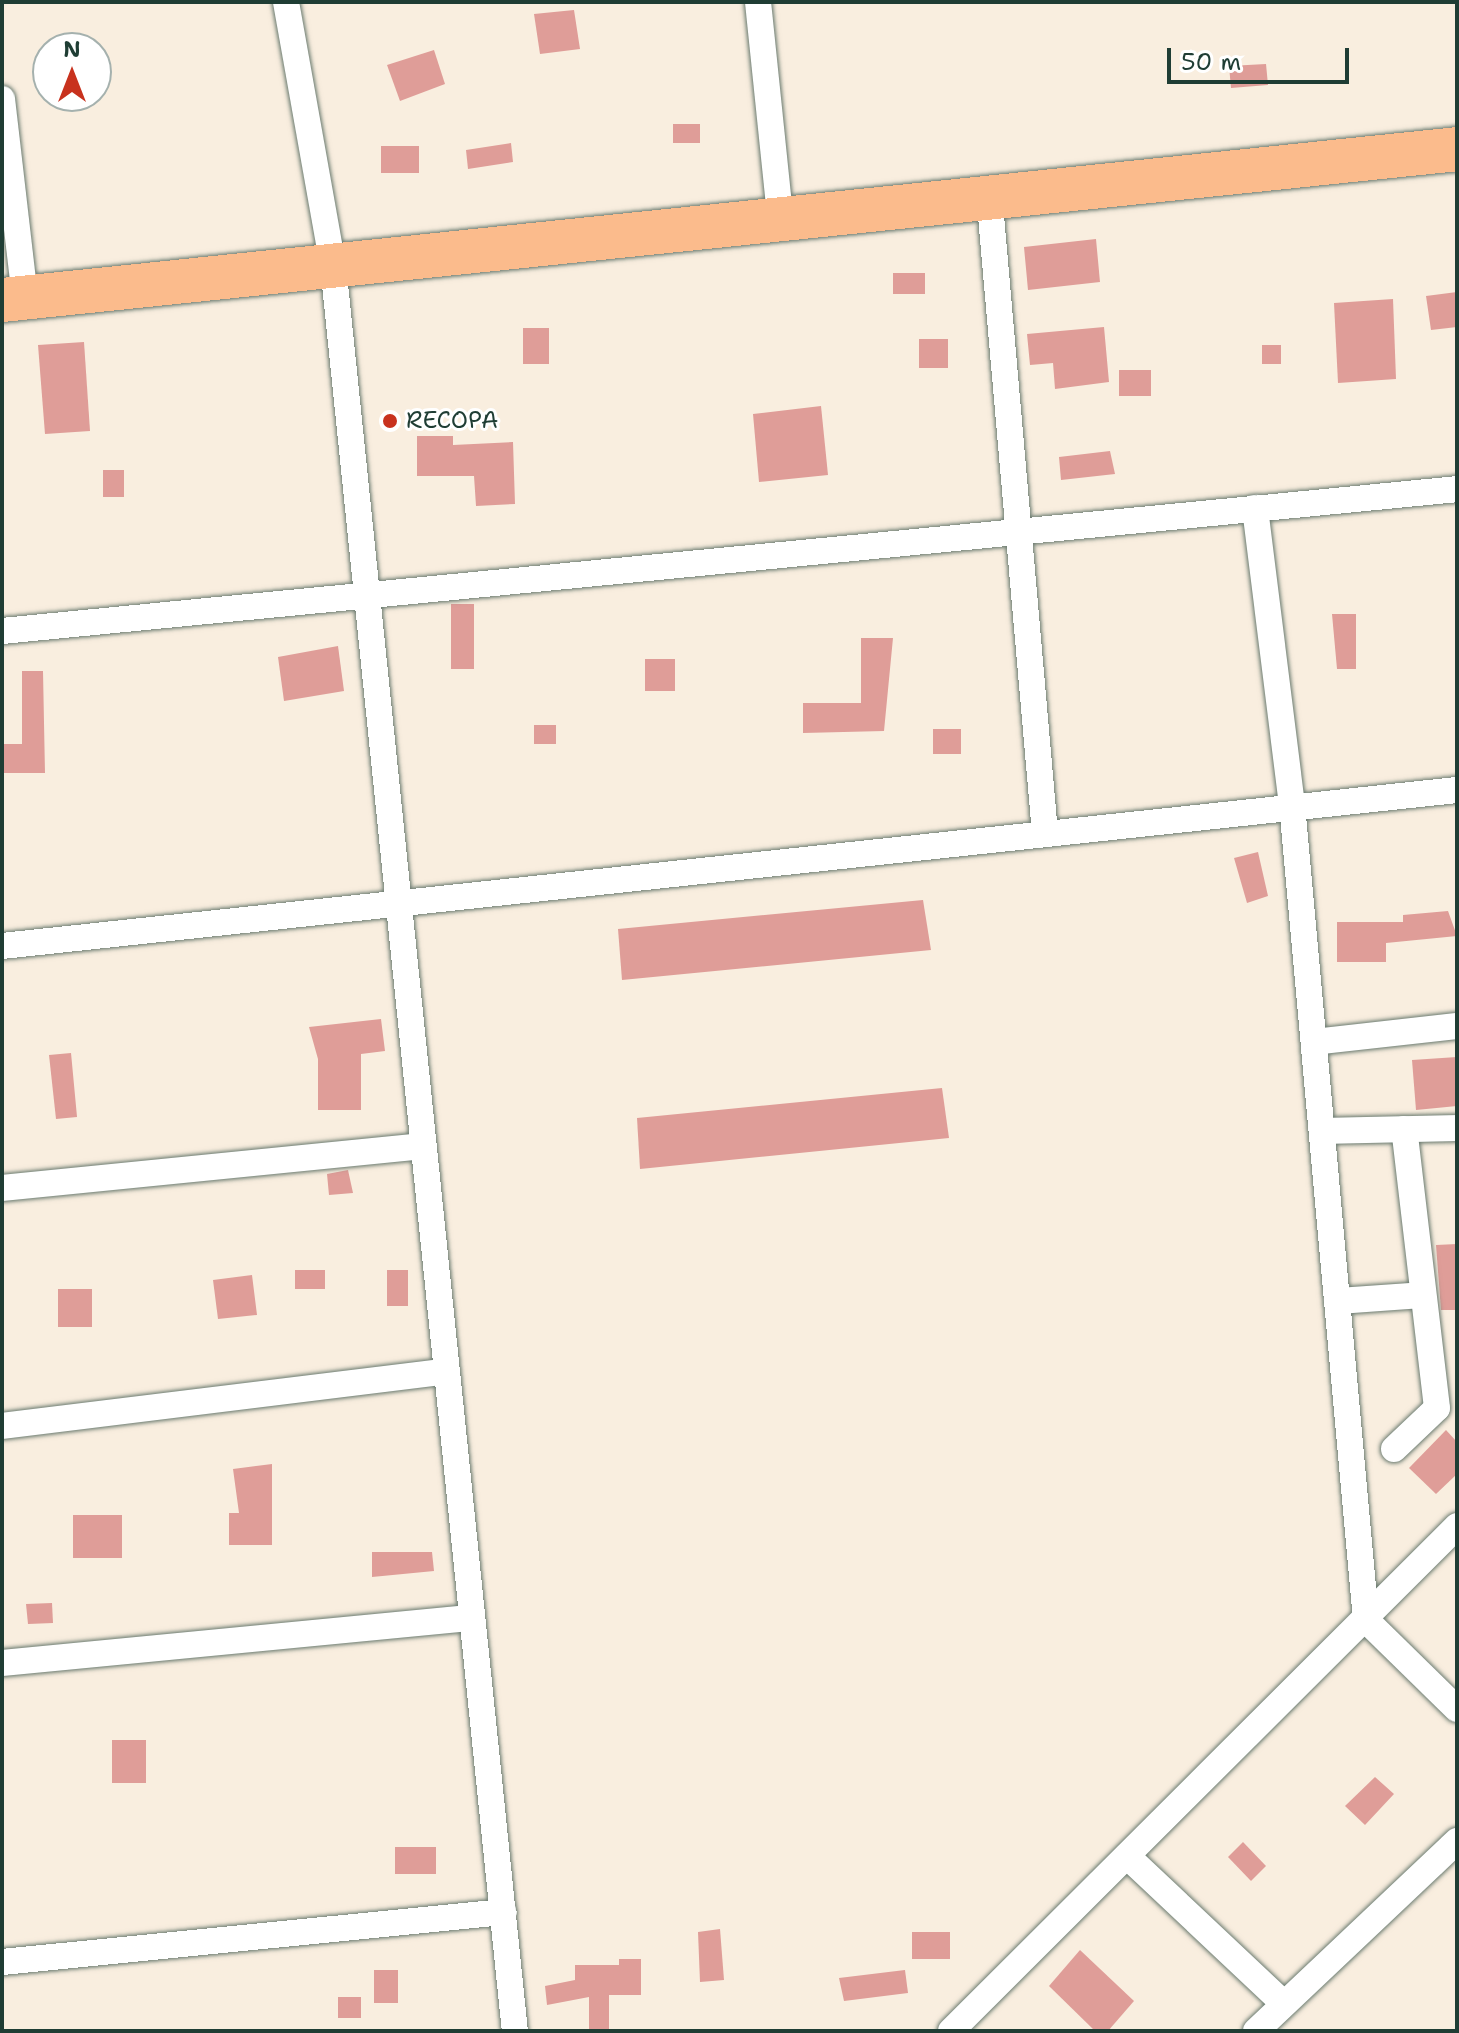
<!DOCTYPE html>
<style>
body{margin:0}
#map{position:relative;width:1459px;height:2033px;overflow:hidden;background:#f9eedf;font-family:"Shantell Sans",sans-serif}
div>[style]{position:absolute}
.building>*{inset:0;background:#df9d98}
.roads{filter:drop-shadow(0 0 2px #6b7b70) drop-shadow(0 0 2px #6b7b70)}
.minor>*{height:26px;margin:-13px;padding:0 13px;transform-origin:13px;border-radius:13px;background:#fff}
.trunk>*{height:44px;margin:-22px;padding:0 22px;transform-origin:22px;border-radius:22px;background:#fbbb8c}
.dots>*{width:22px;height:22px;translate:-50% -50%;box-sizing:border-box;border:4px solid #fff;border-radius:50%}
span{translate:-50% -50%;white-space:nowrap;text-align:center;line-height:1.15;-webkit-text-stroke:6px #fff;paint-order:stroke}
.poi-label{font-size:24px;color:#1f3d34}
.left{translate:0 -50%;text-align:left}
.frame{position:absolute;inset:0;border:4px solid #1f3d34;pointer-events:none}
.north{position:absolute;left:32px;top:32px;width:80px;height:80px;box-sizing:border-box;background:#fff;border:2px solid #a5b1ae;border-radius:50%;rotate:0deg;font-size:22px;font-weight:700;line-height:32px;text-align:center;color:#1f3d34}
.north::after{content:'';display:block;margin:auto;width:28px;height:36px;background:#c8321e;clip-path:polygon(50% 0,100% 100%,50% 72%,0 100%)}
.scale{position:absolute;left:1167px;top:48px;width:182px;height:36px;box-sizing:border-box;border:4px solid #1f3d34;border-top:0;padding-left:10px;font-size:24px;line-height:28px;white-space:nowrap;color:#1f3d34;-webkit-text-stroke:6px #fff;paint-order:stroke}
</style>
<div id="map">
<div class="building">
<div style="clip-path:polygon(574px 10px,580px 49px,540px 54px,534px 14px)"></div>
<div style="clip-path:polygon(434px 50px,445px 84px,400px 101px,387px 65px)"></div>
<div style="clip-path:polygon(1266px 64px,1268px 85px,1231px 88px,1229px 66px)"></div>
<div style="clip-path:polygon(673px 124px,700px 124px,700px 143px,673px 143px)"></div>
<div style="clip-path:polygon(511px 143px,513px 162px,468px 169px,466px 150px)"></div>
<div style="clip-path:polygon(381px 146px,419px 146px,419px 173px,381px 173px)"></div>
<div style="clip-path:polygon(1096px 239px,1100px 282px,1028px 290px,1024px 247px)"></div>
<div style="clip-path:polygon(893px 273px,925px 273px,925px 294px,893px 294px)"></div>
<div style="clip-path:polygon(1457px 292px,1457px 327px,1431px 330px,1426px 296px)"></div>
<div style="clip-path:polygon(1393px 299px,1396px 379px,1338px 383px,1334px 303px)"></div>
<div style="clip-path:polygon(1104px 327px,1109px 382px,1055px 389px,1053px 363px,1030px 365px,1027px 334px)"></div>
<div style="clip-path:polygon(523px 328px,549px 328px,549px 364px,523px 364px)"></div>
<div style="clip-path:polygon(919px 339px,948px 339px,948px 368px,919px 368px)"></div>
<div style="clip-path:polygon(84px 342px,90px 431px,45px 434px,38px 345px)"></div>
<div style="clip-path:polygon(1262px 345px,1281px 345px,1281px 364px,1262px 364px)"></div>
<div style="clip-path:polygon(1119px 370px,1151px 370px,1151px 396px,1119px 396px)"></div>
<div style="clip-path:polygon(821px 406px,828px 475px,759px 482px,753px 414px)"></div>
<div style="clip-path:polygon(417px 436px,453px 436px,453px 445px,513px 442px,515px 504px,476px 506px,474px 476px,417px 476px)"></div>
<div style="clip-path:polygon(1110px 451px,1115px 474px,1061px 480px,1059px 457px)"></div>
<div style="clip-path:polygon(103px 470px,124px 470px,124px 497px,103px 497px)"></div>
<div style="clip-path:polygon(451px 604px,474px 604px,474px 669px,451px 669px)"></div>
<div style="clip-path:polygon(1332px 614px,1356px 614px,1356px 669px,1337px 669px)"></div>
<div style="clip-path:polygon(861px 638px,893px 638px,884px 731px,803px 733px,803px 703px,861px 703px)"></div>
<div style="clip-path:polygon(338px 646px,344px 691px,284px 701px,278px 657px)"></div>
<div style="clip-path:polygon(645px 659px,675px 659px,675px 691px,645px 691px)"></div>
<div style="clip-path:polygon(22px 671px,43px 671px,45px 773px,2px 773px,2px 744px,22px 744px)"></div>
<div style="clip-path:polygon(534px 725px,556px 725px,556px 744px,534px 744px)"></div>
<div style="clip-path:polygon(933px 729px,961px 729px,961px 754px,933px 754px)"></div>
<div style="clip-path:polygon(1258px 852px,1268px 896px,1247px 903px,1234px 858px)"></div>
<div style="clip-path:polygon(923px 900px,931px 950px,622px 980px,618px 929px)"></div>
<div style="clip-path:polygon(1448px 911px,1457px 936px,1386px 943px,1386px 962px,1337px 962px,1337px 922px,1403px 922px,1403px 915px)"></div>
<div style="clip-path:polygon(381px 1019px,385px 1051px,361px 1054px,361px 1110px,318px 1110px,318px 1059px,309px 1027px)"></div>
<div style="clip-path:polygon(71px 1053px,77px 1117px,56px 1119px,49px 1055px)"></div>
<div style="clip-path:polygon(1457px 1057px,1457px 1106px,1416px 1110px,1412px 1060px)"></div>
<div style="clip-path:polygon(942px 1088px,949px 1138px,640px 1169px,637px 1118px)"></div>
<div style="clip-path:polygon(348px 1170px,353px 1193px,329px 1195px,327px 1174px)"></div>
<div style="clip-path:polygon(1457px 1244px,1457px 1310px,1441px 1310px,1436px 1245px)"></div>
<div style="clip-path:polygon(295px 1270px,325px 1270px,325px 1289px,295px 1289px)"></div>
<div style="clip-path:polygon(387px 1270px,408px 1270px,408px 1306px,387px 1306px)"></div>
<div style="clip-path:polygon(252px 1275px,257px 1315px,218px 1319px,213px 1280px)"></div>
<div style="clip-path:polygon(58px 1289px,92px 1289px,92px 1327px,58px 1327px)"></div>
<div style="clip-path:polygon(1446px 1430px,1457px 1442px,1457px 1474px,1436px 1494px,1409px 1468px)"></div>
<div style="clip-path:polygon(272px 1464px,272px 1545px,229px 1545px,229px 1513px,239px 1513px,233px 1469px)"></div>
<div style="clip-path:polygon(73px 1515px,122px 1515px,122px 1558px,73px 1558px)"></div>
<div style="clip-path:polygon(372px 1552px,432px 1552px,434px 1571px,372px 1577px)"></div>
<div style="clip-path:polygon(52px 1603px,53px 1623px,28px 1624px,26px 1604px)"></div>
<div style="clip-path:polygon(112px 1740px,146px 1740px,146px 1783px,112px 1783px)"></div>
<div style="clip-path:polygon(1375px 1777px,1394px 1794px,1365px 1825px,1345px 1806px)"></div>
<div style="clip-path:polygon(1243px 1842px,1266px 1866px,1251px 1881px,1228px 1857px)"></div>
<div style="clip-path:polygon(395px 1847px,436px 1847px,436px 1874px,395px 1874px)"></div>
<div style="clip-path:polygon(720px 1929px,724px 1980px,700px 1982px,698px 1932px)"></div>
<div style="clip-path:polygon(912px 1932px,950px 1932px,950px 1959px,912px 1959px)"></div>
<div style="clip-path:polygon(1080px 1950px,1134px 2001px,1108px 2031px,1095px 2031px,1049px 1986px)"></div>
<div style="clip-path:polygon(619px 1959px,641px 1959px,641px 1995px,609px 1995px,609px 2031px,589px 2031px,589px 1997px,547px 2005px,545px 1986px,575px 1980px,575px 1965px,619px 1965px)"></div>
<div style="clip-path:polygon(374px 1970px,398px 1970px,398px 2003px,374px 2003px)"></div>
<div style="clip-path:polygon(905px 1970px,908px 1993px,844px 2001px,839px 1978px)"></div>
<div style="clip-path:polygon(338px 1997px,361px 1997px,361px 2018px,338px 2018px)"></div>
</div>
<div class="roads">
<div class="minor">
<div style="left:286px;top:2px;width:267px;rotate:79.9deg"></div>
<div style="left:333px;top:265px;width:1775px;rotate:84.12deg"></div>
<div style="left:758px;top:2px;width:213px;rotate:84.1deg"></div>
<div style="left:2px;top:99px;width:199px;rotate:83.4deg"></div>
<div style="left:989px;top:193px;width:642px;rotate:85deg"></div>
<div style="left:1255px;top:508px;width:299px;rotate:82.9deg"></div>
<div style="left:1292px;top:805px;width:818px;rotate:84.81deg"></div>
<div style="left:1366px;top:1620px;width:127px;rotate:44.4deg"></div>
<div style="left:2px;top:631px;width:1462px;rotate:-5.57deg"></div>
<div style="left:2px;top:946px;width:1463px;rotate:-6.12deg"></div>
<div style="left:1314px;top:1042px;width:144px;rotate:-6.4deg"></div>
<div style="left:1322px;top:1131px;width:135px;rotate:-1.3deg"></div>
<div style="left:2px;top:1188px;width:423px;rotate:-5.7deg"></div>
<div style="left:1337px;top:1301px;width:86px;rotate:-4deg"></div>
<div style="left:2px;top:1426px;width:445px;rotate:-7deg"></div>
<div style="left:1394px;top:1449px;width:59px;rotate:-43.6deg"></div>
<div style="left:1437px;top:1408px;width:281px;rotate:-96.7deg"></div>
<div style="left:2px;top:1663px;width:472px;rotate:-5.5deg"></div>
<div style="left:1127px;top:1856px;width:213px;rotate:43.3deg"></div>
<div style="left:2px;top:1962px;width:504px;rotate:-5.69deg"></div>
<div style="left:951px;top:2031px;width:715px;rotate:-44.94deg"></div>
<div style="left:1256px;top:2031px;width:277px;rotate:-43.4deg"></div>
</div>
<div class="trunk">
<div style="left:2px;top:300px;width:1463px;rotate:-5.92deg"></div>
</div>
</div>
<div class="dots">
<div style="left:390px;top:421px;background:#c8321e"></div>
</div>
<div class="poi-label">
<span class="left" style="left:406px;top:421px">RECOPA</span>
</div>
<div class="frame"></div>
<div class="north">N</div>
<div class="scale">50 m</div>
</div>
